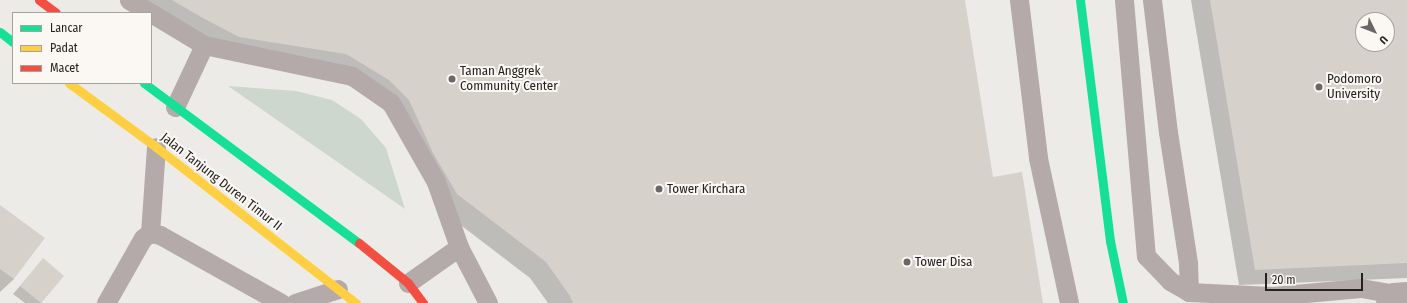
<!DOCTYPE html>
<style>
body{margin:0}
#map{position:relative;width:1407px;height:303px;overflow:hidden;background:#edebe8;font-family:"Fira Sans Condensed",sans-serif}
div>[style]{position:absolute}
.green>*{inset:0;background:#cdd7ce}
.shadow>*{inset:0;background:#0003}
.building>*{inset:0;background:#d6d1cb}
.lane>*{height:19px;margin:-9.5px;padding:0 9.5px;transform-origin:9.5px;border-radius:9.5px;background:#b4aaaa}
.street>*{height:22px;margin:-11px;padding:0 11px;transform-origin:11px;border-radius:11px;background:#b4aaaa}
.fast>*{height:9px;margin:-4.5px;padding:0 4.5px;transform-origin:4.5px;border-radius:4.5px;background:#16e098}
.slow>*{height:9px;margin:-4.5px;padding:0 4.5px;transform-origin:4.5px;border-radius:4.5px;background:#ffcf43}
.jam>*{height:9px;margin:-4.5px;padding:0 4.5px;transform-origin:4.5px;border-radius:4.5px;background:#f24e42}
.dots>*{width:11px;height:11px;translate:-50% -50%;box-sizing:border-box;border:2px solid #fbf8f4;border-radius:50%}
span{translate:-50% -50%;white-space:nowrap;text-align:center;line-height:1.15;-webkit-text-stroke:4px #fbf8f4;paint-order:stroke}
.poi-label{font-size:13px;color:#232221}
.left{translate:0 -50%;text-align:left}
.street-label{font-size:13px;color:#232221}
.legend{position:absolute;left:12px;top:12px;width:140px;height:72px;box-sizing:border-box;background:#fbf8f4;border:1px solid #a5a2a0;margin:0;padding:5px 7px;list-style:none;font-size:12px;color:#232221}
.legend li{display:flex;align-items:center;gap:8px;height:20px}
.legend b{width:20px;border:1px solid #a5a2a0}
.north{position:absolute;left:1355px;top:12px;width:40px;height:40px;box-sizing:border-box;background:#fbf8f4;border:1px solid #a5a2a0;border-radius:50%;rotate:133deg;font-size:11px;font-weight:700;line-height:16px;text-align:center;color:#232221}
.north::after{content:'';display:block;margin:auto;width:14px;height:18px;background:#6a6867;clip-path:polygon(50% 0,100% 100%,50% 72%,0 100%)}
.scale{position:absolute;left:1265px;top:273px;width:98px;height:18px;box-sizing:border-box;border:2px solid #232221;border-top:0;padding-left:5px;font-size:12px;line-height:14px;white-space:nowrap;color:#232221;-webkit-text-stroke:3px #fbf8f4;paint-order:stroke}
</style>
<div id="map">
<div class="green">
<div style="clip-path:polygon(228px 86px,296px 91px,332px 100px,361px 119px,386px 148px,405px 209px)"></div>
</div>
<div class="shadow">
<div style="clip-path:polygon(130px 0,964px 0,992px 178px,1042px 303px,548px 303px,530px 278px,441px 210px,393px 116px,330px 70px,185px 33px)"></div>
<div style="clip-path:polygon(evenodd,1191px 0,1407px 0,1407px 278px,1239px 285px,1191px 0,1363px 20px,1387px 20px,1387px 44px,1363px 44px,1363px 20px)"></div>
<div style="clip-path:polygon(0 207px,14px 279px,0 292px)"></div>
<div style="clip-path:polygon(43px 260px,63px 276px,41px 303px,25px 303px,13px 294px)"></div>
</div>
<div class="building">
<div style="clip-path:polygon(172px 0,965px 0,993px 177px,1022px 172px,1043px 303px,573px 303px,570px 296px,546px 262px,457px 194px,433px 153px,409px 100px,389px 80px,346px 54px,239px 37px,201px 17px)"></div>
<div style="clip-path:polygon(evenodd,1210px 0,1407px 0,1407px 263px,1255px 270px,1210px 0,1363px 20px,1387px 20px,1387px 44px,1363px 44px,1363px 20px)"></div>
<div style="clip-path:polygon(0 205px,45px 238px,14px 279px,0 269px)"></div>
<div style="clip-path:polygon(43px 258px,64px 276px,41px 303px,20px 286px)"></div>
</div>
<div class="lane">
<div style="left:129px;top:0;width:26px;rotate:31deg"></div>
<div style="left:1019px;top:0;width:159px;rotate:83.1deg"></div>
<div style="left:1038px;top:158px;width:148px;rotate:77.9deg"></div>
<div style="left:1124px;top:0;width:257px;rotate:85.1deg"></div>
<div style="left:1146px;top:256px;width:35px;rotate:46deg"></div>
<div style="left:1170px;top:281px;width:22px;rotate:30deg"></div>
<div style="left:1152px;top:0;width:133px;rotate:83.1deg"></div>
<div style="left:1168px;top:132px;width:133px;rotate:81.3deg"></div>
<div style="left:1188px;top:263px;width:29px;rotate:88deg"></div>
<div style="left:1189px;top:292px;width:84px;rotate:2.7deg"></div>
<div style="left:1273px;top:296px;width:88px;rotate:-5.2deg"></div>
<div style="left:1361px;top:288px;width:34px;rotate:10deg"></div>
<div style="left:151px;top:13px;width:62px;rotate:31.1deg"></div>
<div style="left:204px;top:45px;width:151px;rotate:11.8deg"></div>
<div style="left:352px;top:76px;width:47px;rotate:34.7deg"></div>
<div style="left:391px;top:103px;width:91px;rotate:60.3deg"></div>
<div style="left:436px;top:182px;width:69px;rotate:70.5deg"></div>
<div style="left:459px;top:247px;width:63px;rotate:62.6deg"></div>
<div style="left:175px;top:107px;width:68px;rotate:-64.9deg"></div>
<div style="left:150px;top:233px;width:86px;rotate:-86deg"></div>
<div style="left:408px;top:283px;width:62px;rotate:-35.2deg"></div>
<div style="left:106px;top:303px;width:75px;rotate:-60.4deg"></div>
<div style="left:143px;top:238px;width:9px;rotate:-36deg"></div>
<div style="left:150px;top:233px;width:10px;rotate:11deg"></div>
<div style="left:160px;top:235px;width:139px;rotate:29.3deg"></div>
<div style="left:295px;top:303px;width:45px;rotate:-18deg"></div>
</div>
<div class="street">
<div style="left:1387px;top:303px;width:11px;rotate:-52deg"></div>
<div style="left:1394px;top:294px;width:13px;rotate:-4deg"></div>
</div>
<div class="fast">
<div style="left:1080px;top:0;width:243px;rotate:82.9deg"></div>
<div style="left:1110px;top:241px;width:63px;rotate:78.2deg"></div>
<div style="left:0;top:32px;width:16px;rotate:38deg"></div>
<div style="left:144px;top:83px;width:268px;rotate:36.7deg"></div>
</div>
<div class="slow">
<div style="left:69px;top:83px;width:108px;rotate:36.3deg"></div>
<div style="left:156px;top:147px;width:254px;rotate:38deg"></div>
</div>
<div class="jam">
<div style="left:39px;top:0;width:21px;rotate:37deg"></div>
<div style="left:359px;top:243px;width:63px;rotate:39.2deg"></div>
<div style="left:408px;top:283px;width:25px;rotate:53deg"></div>
</div>
<div class="dots">
<div style="left:452px;top:79px;background:#6a6867"></div>
<div style="left:1319px;top:87px;background:#6a6867"></div>
<div style="left:659px;top:189px;background:#6a6867"></div>
<div style="left:907px;top:262px;background:#6a6867"></div>
</div>
<div class="poi-label">
<span class="left" style="left:460px;top:79px">Taman Anggrek<br>Community Center</span>
<span class="left" style="left:1327px;top:87px">Podomoro<br>University</span>
<span class="left" style="left:667px;top:189px">Tower Kirchara</span>
<span class="left" style="left:915px;top:262px">Tower Disa</span>
</div>
<div class="street-label">
<span style="left:221px;top:182px;rotate:38deg">Jalan Tanjung Duren Timur II</span>
</div>
<ul class="legend">
<li><b style="height:5px;background:#16e098"></b>Lancar</li>
<li><b style="height:5px;background:#ffcf43"></b>Padat</li>
<li><b style="height:5px;background:#f24e42"></b>Macet</li>
</ul>
<div class="north">U</div>
<div class="scale">20 m</div>
</div>
